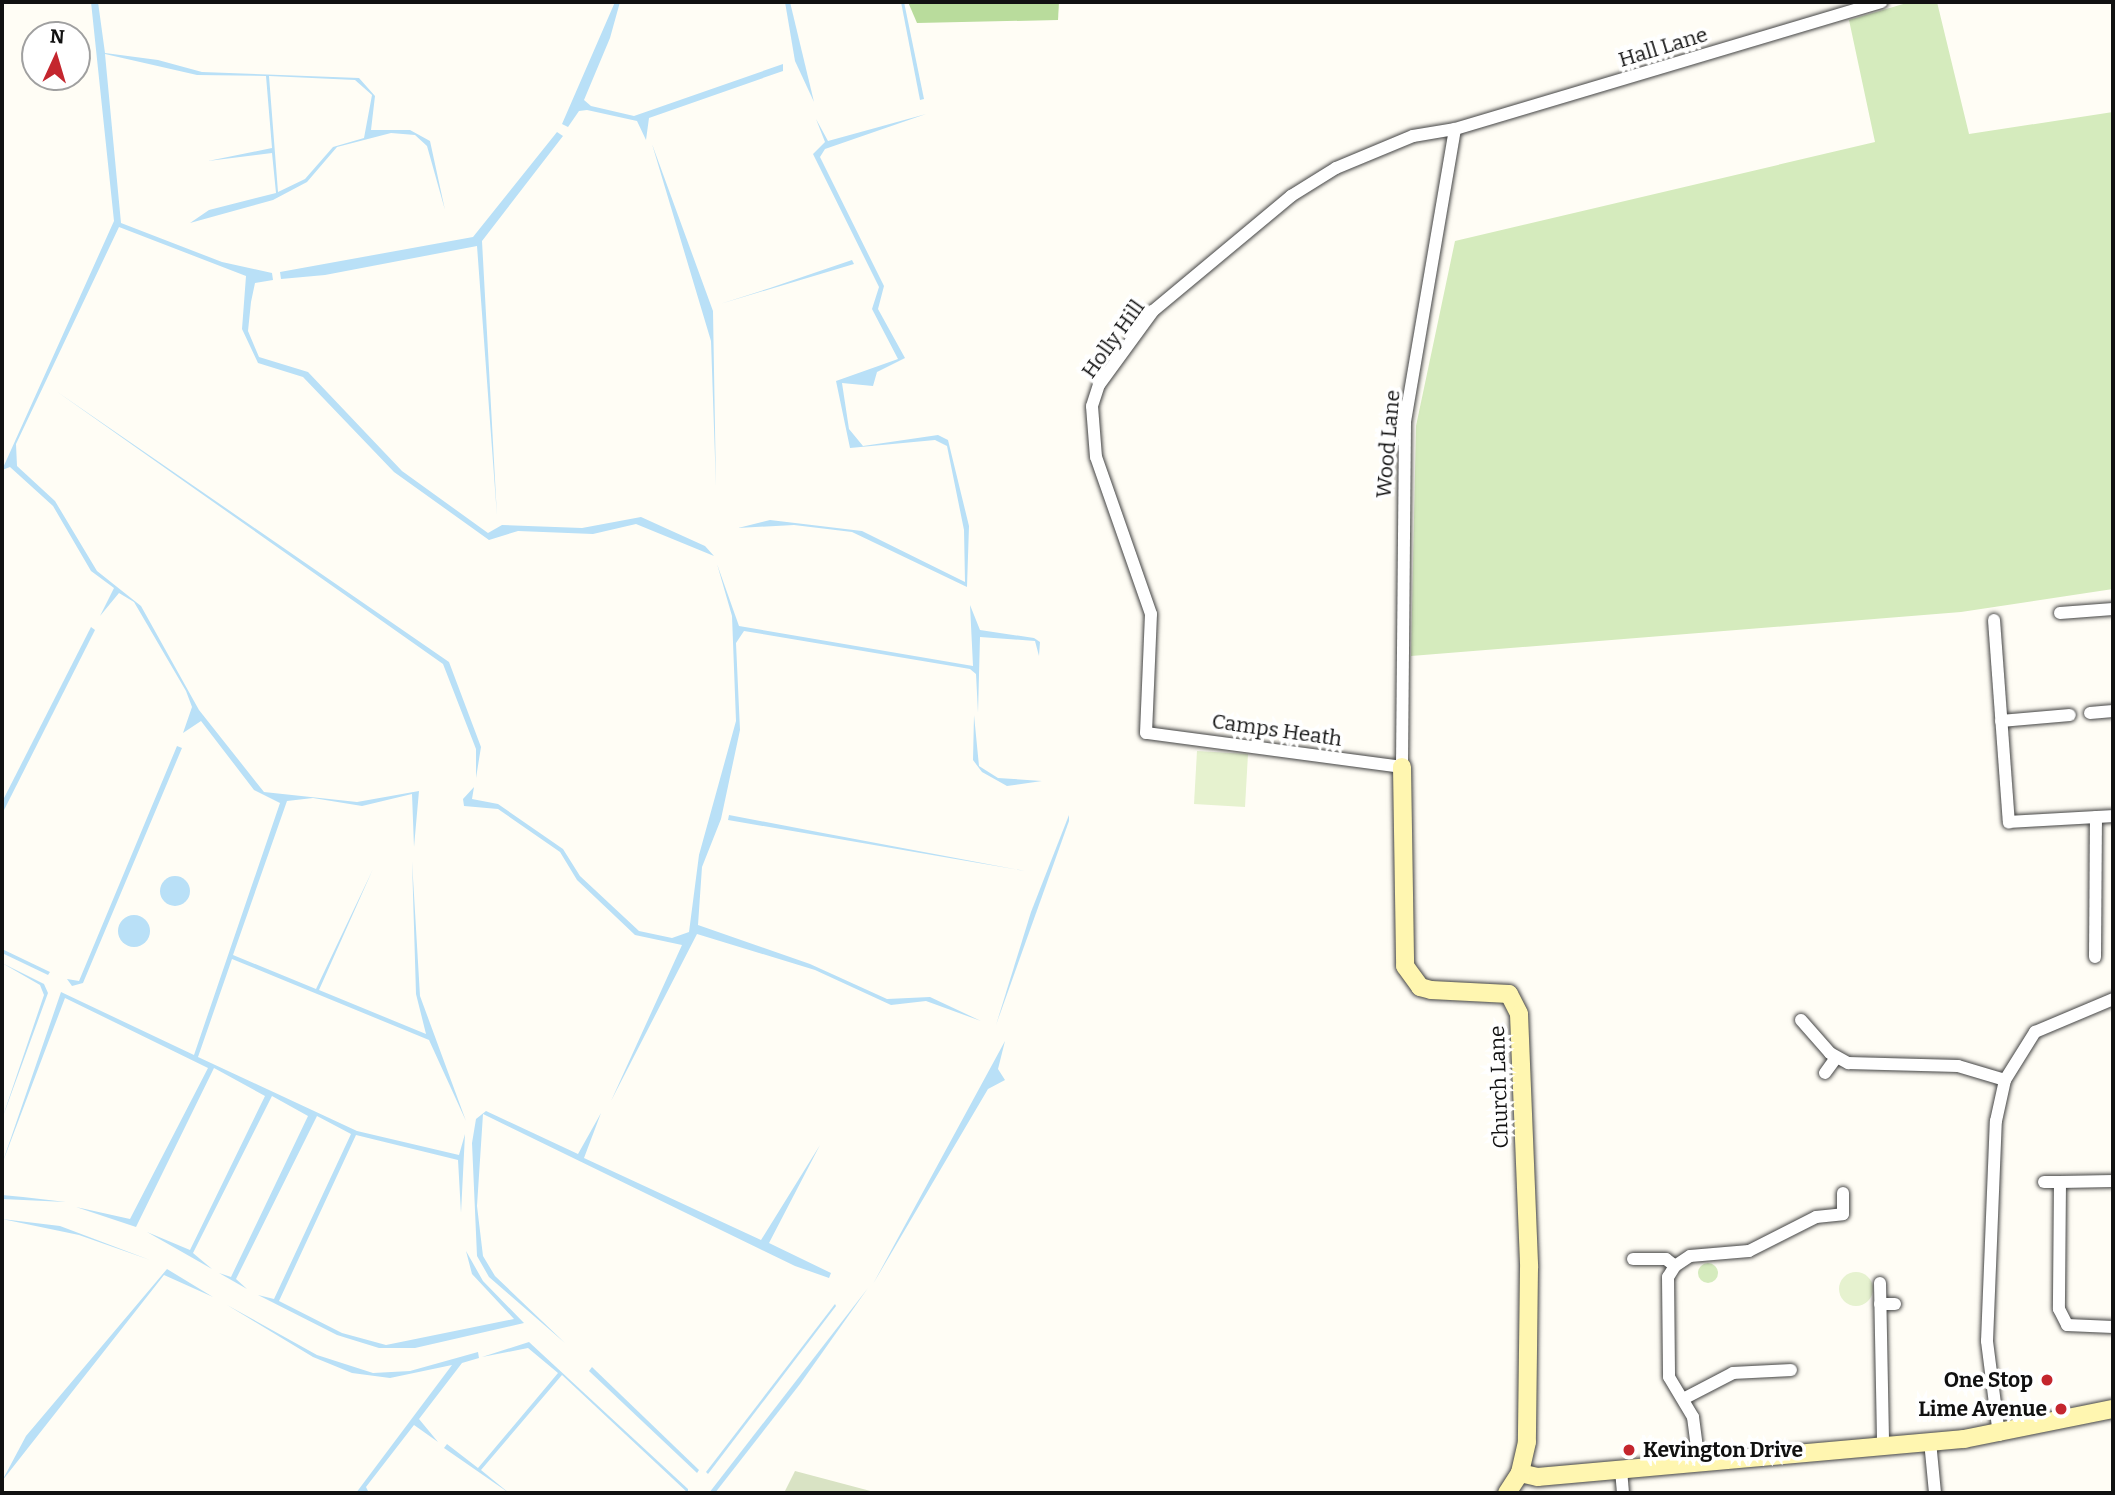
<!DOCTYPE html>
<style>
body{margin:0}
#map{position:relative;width:2115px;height:1495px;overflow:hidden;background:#fffdf5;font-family:Bitter,serif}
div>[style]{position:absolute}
.green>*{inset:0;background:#d5ebbd}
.round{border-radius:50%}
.forest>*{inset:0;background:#b9dc9c}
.cemetery>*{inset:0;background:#d9e3c4}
.pitch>*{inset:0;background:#e6f2cf}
.water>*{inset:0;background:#b9e0f7}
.roads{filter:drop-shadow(0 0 2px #444) drop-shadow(0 0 2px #444)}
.street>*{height:12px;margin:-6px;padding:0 6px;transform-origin:6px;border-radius:6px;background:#fff}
.secondary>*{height:18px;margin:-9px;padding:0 9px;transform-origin:9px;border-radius:9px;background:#fff6b0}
.dots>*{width:19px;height:19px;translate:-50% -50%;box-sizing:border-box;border:4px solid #fff;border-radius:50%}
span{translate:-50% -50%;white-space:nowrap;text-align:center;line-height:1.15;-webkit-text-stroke:7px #fff;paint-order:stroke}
.street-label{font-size:21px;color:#111}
.poi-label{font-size:21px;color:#111;font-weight:700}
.right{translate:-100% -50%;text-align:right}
.left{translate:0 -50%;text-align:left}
.frame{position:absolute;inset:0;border:4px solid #111;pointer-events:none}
.north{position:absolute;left:21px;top:21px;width:70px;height:70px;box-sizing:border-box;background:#fff;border:2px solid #a0a0a0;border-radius:50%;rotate:4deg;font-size:19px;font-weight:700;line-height:28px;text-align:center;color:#111}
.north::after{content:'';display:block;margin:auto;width:24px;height:32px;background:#c4262e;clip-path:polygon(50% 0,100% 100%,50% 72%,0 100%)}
</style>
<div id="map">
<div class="green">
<div style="clip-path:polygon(1910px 2px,1937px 2px,1969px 134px,2113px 112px,2113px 589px,1961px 612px,1411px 656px,1416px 426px,1455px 241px,1875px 142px,1849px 20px)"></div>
<div class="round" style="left:1698px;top:1263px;width:20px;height:20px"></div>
</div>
<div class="forest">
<div style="clip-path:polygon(908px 2px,1059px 2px,1058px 20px,917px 23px)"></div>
</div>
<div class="cemetery">
<div style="clip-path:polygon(795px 1471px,878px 1493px,784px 1493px)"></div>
</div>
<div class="pitch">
<div style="clip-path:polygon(1197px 751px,1248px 754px,1245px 807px,1194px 804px)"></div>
<div class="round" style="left:1839px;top:1272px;width:34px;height:34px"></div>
</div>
<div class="water">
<div style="clip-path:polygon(evenodd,91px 2px,98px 2px,105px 53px,158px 60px,202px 72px,359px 78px,375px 96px,371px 130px,410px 130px,430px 141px,445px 210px,427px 146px,415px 135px,391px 133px,337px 147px,307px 182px,273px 200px,190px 223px,209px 210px,276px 193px,272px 153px,208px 161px,272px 148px,266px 76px,197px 75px,105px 54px,121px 223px,222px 262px,272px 273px,273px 280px,255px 283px,251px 302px,248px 331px,259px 357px,308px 372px,402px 471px,488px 533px,502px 525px,582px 528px,641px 517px,705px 546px,714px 556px,636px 524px,593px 534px,518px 531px,489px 540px,394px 472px,303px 377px,258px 363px,242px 329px,246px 276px,119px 227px,16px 444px,17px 466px,55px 501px,97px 571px,141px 606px,199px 710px,264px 792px,357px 802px,419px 791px,414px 847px,412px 794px,362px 806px,313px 798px,287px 801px,233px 955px,316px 989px,373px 869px,319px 990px,426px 1034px,416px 994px,412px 861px,420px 996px,466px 1121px,429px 1040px,232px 959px,198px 1057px,357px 1131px,459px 1155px,465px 1134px,461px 1213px,458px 1160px,356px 1135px,279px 1301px,342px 1333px,386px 1345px,514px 1319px,472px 1274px,466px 1251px,483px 1281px,524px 1323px,415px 1348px,379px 1348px,337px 1335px,258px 1295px,274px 1299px,351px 1134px,317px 1116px,236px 1279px,247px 1289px,219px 1273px,231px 1277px,308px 1116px,272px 1096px,193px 1253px,212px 1269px,147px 1232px,190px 1250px,265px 1096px,214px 1068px,136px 1227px,76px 1207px,130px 1219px,208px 1068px,65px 998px,2px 1164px,61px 992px,194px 1055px,280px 803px,254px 790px,201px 721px,183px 733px,192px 707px,186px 691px,134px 602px,119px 593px,100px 616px,114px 588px,91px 571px,53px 506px,10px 467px,2px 470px,114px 221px,91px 2px,269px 76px,355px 80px,372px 95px,364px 138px,333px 147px,305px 179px,278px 192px,269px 76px)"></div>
<div style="clip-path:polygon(615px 2px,620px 2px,610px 38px,584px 100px,591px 106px,634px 116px,783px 64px,783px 71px,649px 118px,646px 140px,637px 121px,587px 110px,579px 111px,568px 127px,562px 124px)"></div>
<div style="clip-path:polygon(785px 2px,790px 2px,814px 102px,795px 61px)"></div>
<div style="clip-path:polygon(901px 2px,904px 2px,924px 99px,920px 100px)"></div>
<div style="clip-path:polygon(926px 114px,825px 149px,820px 157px,884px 286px,878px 309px,905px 358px,877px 372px,873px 386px,842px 383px,849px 429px,863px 446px,938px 435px,948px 440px,969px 526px,967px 587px,852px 532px,794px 525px,738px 528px,770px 520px,862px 531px,965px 582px,964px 530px,947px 446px,935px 440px,850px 448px,836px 381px,898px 359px,872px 309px,879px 287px,813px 154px,825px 142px,816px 119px,828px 141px)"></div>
<div style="clip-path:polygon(557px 132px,563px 136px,482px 241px,497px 516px,477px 246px,325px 275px,281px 279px,280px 272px,473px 237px)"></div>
<div style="clip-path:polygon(652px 144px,713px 311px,716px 487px,711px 341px)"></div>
<div style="clip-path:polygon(852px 260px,854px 264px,720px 304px,770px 288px)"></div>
<div style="clip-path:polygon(56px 391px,449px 662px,481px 747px,476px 778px,476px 749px,443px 664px)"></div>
<div style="clip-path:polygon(717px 564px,739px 626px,973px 666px,970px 605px,980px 630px,1034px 638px,1040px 642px,1039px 656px,1035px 641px,980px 637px,978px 713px,976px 674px,970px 669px,744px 631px,736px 643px,740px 730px,721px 819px,702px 867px,698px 925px,810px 964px,887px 999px,930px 997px,981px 1021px,926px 1001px,891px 1005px,815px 970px,697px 934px,611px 1101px,682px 945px,635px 935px,577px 880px,560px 852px,498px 809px,464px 806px,463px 799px,474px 787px,472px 799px,498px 804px,563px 849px,580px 876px,639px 931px,672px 938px,689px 932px,699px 855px,736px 721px,732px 616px)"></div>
<div style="clip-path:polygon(91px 627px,95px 630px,2px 814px,2px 802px)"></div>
<div style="clip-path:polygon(974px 715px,979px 766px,998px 778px,1042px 781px,1007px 786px,982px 772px,973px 760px)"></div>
<div style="clip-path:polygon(177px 746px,182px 748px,83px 983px,72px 986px,67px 979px,79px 981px)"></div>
<div style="clip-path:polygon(729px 815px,823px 833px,1025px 871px,728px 820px)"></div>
<div style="clip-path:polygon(1069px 815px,1069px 821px,996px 1025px,1031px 912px)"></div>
<div class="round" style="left:160px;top:876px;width:30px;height:30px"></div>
<div class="round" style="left:118px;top:915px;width:32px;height:32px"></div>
<div style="clip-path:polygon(2px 949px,50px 972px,48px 975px,2px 953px)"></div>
<div style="clip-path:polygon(2px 963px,44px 984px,48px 993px,2px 1119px,44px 995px,40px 985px)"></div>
<div style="clip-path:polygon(1005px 1041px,998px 1069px,1005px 1080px,988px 1089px,873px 1284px)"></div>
<div style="clip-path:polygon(486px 1111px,578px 1154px,601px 1113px,584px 1158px,761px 1240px,820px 1145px,769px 1243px,831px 1273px,829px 1278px,795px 1266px,483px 1114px,477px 1206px,483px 1256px,495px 1276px,565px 1343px,489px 1277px,477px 1256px,472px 1143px,476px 1119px)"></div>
<div style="clip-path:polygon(2px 1195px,23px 1197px,66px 1202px,2px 1199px)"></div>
<div style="clip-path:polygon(2px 1219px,60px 1226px,150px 1260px,79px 1235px)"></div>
<div style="clip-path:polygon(167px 1269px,213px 1297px,164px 1275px,2px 1481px,26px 1436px)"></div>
<div style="clip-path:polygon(868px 1288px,800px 1384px,715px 1493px,709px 1493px)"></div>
<div style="clip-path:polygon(835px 1304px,836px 1306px,708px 1474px,706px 1472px)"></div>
<div style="clip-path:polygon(227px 1305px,317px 1355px,373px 1373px,410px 1371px,478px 1352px,479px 1358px,462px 1363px,419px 1419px,438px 1442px,414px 1425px,366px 1487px,369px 1493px,356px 1493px,452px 1365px,390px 1378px,352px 1373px,313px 1357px)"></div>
<div style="clip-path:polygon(529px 1342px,688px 1489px,688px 1493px,562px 1375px,481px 1470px,509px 1493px,444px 1448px,447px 1444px,478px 1468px,558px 1373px,528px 1348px,482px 1357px)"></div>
<div style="clip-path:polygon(592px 1367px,699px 1470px,697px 1473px,589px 1371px)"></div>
</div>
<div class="roads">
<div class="street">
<div style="left:1455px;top:129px;width:297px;rotate:99.7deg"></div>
<div style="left:1405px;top:422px;width:345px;rotate:90.5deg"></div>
<div style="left:1402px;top:767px;width:258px;rotate:-172.4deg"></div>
<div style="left:1146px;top:733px;width:119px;rotate:-87.6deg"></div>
<div style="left:1151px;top:614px;width:166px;rotate:-109.3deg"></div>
<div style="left:1096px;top:457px;width:51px;rotate:-94.5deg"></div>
<div style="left:1092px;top:406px;width:22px;rotate:-72deg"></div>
<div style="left:1099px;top:385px;width:92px;rotate:-53.9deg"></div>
<div style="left:1153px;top:311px;width:180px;rotate:-39.8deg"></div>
<div style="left:1291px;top:196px;width:53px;rotate:-31.9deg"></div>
<div style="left:1336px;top:168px;width:83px;rotate:-22.6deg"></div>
<div style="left:1413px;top:136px;width:43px;rotate:-9.5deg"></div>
<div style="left:1455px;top:129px;width:445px;rotate:-16.6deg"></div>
<div style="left:2060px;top:613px;width:53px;rotate:-4.3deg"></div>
<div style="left:1994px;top:620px;width:203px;rotate:85.8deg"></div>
<div style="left:2009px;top:822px;width:104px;rotate:-3.3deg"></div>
<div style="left:2090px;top:713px;width:23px;rotate:-5deg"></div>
<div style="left:2001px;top:721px;width:69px;rotate:-5deg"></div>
<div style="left:2095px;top:957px;width:140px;rotate:-89.6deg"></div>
<div style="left:1801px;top:1020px;width:44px;rotate:48.7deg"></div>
<div style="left:1830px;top:1053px;width:21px;rotate:29deg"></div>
<div style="left:1848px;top:1063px;width:110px;rotate:1.6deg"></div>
<div style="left:1958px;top:1066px;width:49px;rotate:16.6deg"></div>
<div style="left:1825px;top:1073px;width:19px;rotate:-54deg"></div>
<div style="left:2113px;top:1181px;width:53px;rotate:178.9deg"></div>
<div style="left:2060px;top:1182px;width:127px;rotate:90.5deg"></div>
<div style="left:2059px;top:1309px;width:18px;rotate:63deg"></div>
<div style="left:2067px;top:1325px;width:46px;rotate:2.5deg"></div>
<div style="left:2044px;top:1182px;width:16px"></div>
<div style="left:1633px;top:1259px;width:33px"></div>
<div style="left:1666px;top:1259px;width:11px;rotate:38deg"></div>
<div style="left:1675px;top:1266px;width:18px;rotate:-34deg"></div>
<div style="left:1690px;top:1256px;width:59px;rotate:-4.8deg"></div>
<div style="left:1749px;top:1251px;width:75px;rotate:-26.9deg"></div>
<div style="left:1816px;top:1217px;width:27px;rotate:-6deg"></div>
<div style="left:1843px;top:1214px;width:21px;rotate:-90deg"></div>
<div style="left:1675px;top:1266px;width:13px;rotate:122deg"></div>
<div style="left:1668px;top:1277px;width:100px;rotate:89.4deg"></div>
<div style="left:1669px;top:1377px;width:47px;rotate:59deg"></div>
<div style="left:1693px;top:1417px;width:46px;rotate:82.6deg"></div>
<div style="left:1880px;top:1283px;width:163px;rotate:88.9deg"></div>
<div style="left:1880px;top:1304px;width:15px"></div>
<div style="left:1685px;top:1398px;width:54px;rotate:-27.5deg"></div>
<div style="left:1733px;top:1373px;width:58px;rotate:-3deg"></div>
<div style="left:1999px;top:1435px;width:95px;rotate:-97.3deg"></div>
<div style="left:1987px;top:1341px;width:220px;rotate:-87.7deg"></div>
<div style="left:1996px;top:1121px;width:42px;rotate:-77.6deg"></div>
<div style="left:2005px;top:1080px;width:57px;rotate:-58deg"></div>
<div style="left:2035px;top:1032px;width:85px;rotate:-22.9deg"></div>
<div style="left:1930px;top:1441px;width:52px;rotate:84.5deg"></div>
<div style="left:1621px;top:1470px;width:23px;rotate:85deg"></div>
</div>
<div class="secondary">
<div style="left:1402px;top:767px;width:199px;rotate:89.1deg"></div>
<div style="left:1405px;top:966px;width:26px;rotate:54deg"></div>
<div style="left:1420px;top:987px;width:11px;rotate:15deg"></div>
<div style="left:1431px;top:990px;width:78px;rotate:2.9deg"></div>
<div style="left:1509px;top:994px;width:22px;rotate:63deg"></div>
<div style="left:1519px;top:1014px;width:254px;rotate:87.7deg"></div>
<div style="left:1529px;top:1268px;width:174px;rotate:90.7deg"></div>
<div style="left:1527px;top:1442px;width:32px;rotate:103deg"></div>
<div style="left:1520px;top:1473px;width:24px;rotate:123deg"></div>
<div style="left:1520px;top:1473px;width:18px;rotate:13deg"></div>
<div style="left:1538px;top:1477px;width:428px;rotate:-5.1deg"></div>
<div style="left:1964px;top:1439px;width:152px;rotate:-11.4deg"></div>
</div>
</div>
<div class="dots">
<div style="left:2047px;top:1380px;background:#c4262e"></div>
<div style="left:2061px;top:1409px;background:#c4262e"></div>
<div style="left:1629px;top:1450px;background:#c4262e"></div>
</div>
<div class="street-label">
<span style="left:1663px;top:47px;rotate:-17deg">Hall Lane</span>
<span style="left:1113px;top:339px;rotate:-54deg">Holly Hill</span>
<span style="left:1388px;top:444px;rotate:-85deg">Wood Lane</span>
<span style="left:1277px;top:730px;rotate:8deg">Camps Heath</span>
<span style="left:1499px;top:1087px;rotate:-92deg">Church Lane</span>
</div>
<div class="poi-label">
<span class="right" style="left:2033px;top:1380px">One Stop</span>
<span class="right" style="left:2047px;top:1409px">Lime Avenue</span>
<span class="left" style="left:1643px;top:1450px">Kevington Drive</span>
</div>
<div class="frame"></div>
<div class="north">N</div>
</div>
